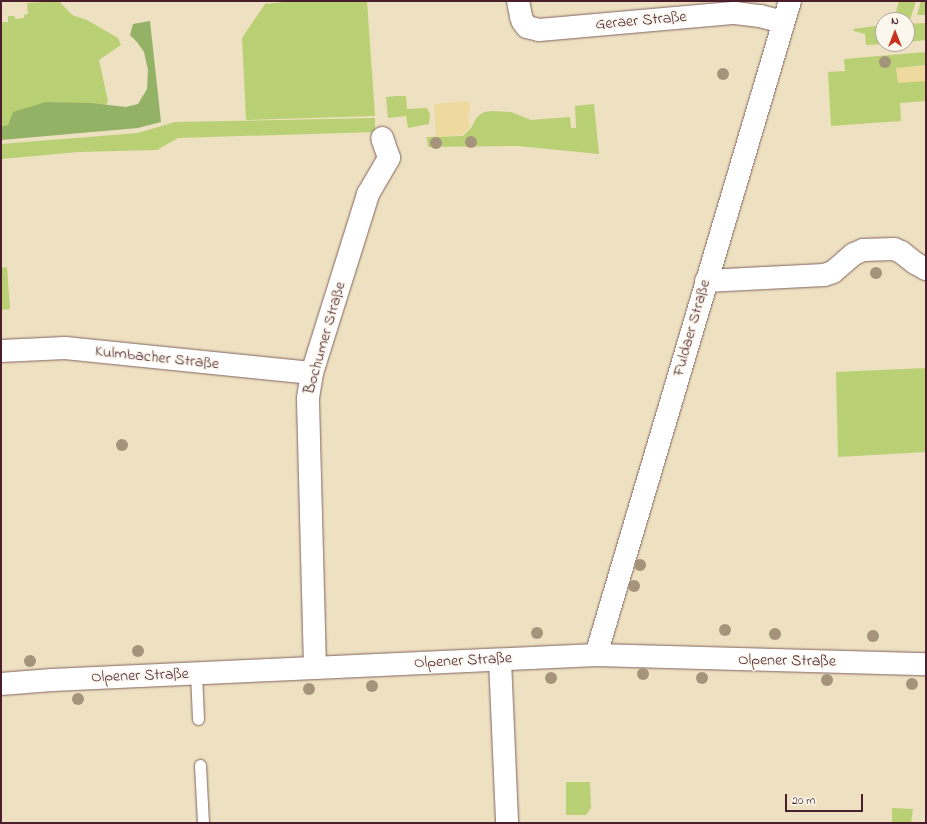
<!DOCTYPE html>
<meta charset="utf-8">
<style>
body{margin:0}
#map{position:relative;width:927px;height:824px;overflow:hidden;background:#ede1c1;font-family:"Indie Flower",sans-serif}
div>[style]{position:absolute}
.green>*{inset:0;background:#bad074}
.forest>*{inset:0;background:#93b266}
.sand>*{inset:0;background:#eeda9e}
.roads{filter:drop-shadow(0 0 1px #836360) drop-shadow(0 0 1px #836360)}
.lane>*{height:11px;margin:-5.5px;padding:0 5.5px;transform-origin:5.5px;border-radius:5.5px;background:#fff}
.street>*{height:22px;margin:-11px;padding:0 11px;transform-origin:11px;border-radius:11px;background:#fff}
.primary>*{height:22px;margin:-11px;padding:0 11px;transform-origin:11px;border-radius:11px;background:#fff}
.trees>*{width:12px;height:12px;margin:-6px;border-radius:50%;background:#a6937b}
span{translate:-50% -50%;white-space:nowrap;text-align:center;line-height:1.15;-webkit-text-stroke:3px #fbf7ec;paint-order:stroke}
.street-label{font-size:16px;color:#4a1f2b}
.frame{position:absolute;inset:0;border:2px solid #4a1f2b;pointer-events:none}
.north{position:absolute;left:875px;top:12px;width:40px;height:40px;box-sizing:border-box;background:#fbf7ec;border:1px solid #b4a19f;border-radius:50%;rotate:0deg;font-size:11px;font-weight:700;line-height:16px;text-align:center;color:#4a1f2b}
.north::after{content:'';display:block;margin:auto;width:14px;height:18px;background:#c8321e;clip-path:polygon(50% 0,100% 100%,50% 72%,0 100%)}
.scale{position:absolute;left:785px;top:794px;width:78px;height:18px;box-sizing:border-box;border:2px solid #4a1f2b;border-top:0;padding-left:5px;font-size:12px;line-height:14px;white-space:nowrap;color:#4a1f2b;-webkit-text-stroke:3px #fbf7ec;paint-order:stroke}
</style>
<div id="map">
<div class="green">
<div style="clip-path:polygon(59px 1px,72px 15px,87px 20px,118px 38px,121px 45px,99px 60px,108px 101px,106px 105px,46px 102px,8px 125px,1px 126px,1px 22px,8px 22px,8px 16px,15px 16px,15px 19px,24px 18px,24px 15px,28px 14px,27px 3px)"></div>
<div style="clip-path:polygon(294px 1px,367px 1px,375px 116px,246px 120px,242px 38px,265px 4px)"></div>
<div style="clip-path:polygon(899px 1px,916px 1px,910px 20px,907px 21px,894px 19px)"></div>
<div style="clip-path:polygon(921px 1px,926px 1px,926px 15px,917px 15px)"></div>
<div style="clip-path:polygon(926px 23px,926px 40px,907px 42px,907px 24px)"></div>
<div style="clip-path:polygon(883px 25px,883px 44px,866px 45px,865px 34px,854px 31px,853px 29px)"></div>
<div style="clip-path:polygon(926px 52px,926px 101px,900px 103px,901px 121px,831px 126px,828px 72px,845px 71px,844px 59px)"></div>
<div style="clip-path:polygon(396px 96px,406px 96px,407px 109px,427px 108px,430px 114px,429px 124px,408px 128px,406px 116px,388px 118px,386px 97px)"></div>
<div style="clip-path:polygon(594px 104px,599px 154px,518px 146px,428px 147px,427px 137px,463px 136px,471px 128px,477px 117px,484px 112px,493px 111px,511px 112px,531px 120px,570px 117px,571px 128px,576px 128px,575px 106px)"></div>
<div style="clip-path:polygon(375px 118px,375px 132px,178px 138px,157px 150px,79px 152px,1px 159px,1px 144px,138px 133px,175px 122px)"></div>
<div style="clip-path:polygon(7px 267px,10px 309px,1px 310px,1px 268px)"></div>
<div style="clip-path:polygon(926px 368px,926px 452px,838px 457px,836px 372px)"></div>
<div style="clip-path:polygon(566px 782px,590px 782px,591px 808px,586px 815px,566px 815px)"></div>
<div style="clip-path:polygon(892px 808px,913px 809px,911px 823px,892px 823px)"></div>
</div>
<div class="forest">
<div style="clip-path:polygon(150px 21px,161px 122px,138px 128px,1px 140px,1px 126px,8px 125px,13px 112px,46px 102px,91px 103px,126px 107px,138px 104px,147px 89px,148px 70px,144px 52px,137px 42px,130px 35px,133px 24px)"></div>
</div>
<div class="sand">
<div style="clip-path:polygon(926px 65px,926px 81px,898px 83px,896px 68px)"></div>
<div style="clip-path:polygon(469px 101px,470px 109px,468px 116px,470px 127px,462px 135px,436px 137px,434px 104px)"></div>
</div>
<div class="roads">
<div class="lane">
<div style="left:196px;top:673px;width:46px;rotate:87.5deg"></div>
<div style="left:200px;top:765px;width:58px;rotate:87deg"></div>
</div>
<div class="street">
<div style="left:518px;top:1px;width:16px;rotate:79deg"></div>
<div style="left:521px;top:17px;width:5px;rotate:68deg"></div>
<div style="left:523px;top:22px;width:6px;rotate:51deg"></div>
<div style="left:527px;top:27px;width:12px;rotate:14deg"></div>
<div style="left:539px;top:30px;width:197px;rotate:-5deg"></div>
<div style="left:735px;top:13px;width:25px;rotate:7deg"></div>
<div style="left:760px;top:16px;width:24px;rotate:15deg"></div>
<div style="left:706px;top:281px;width:118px;rotate:-2.9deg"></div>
<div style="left:824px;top:275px;width:9px;rotate:-18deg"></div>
<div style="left:833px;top:272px;width:28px;rotate:-41deg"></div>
<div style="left:854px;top:254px;width:10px;rotate:-24deg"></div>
<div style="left:863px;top:250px;width:31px;rotate:-2deg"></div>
<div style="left:894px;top:249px;width:8px;rotate:23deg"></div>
<div style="left:901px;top:252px;width:18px;rotate:38deg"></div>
<div style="left:915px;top:263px;width:13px;rotate:29deg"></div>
<div style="left:1px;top:351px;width:64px;rotate:-2.7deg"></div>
<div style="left:65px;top:348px;width:248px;rotate:5.8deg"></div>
<div style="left:596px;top:655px;width:682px;rotate:-73.48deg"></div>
<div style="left:500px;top:660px;width:163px;rotate:87.5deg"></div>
<div style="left:315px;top:668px;width:270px;rotate:-91.5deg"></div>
<div style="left:308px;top:398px;width:25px;rotate:-81deg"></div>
<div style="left:312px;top:373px;width:188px;rotate:-72.6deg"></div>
<div style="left:368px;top:194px;width:42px;rotate:-59.7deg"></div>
<div style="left:389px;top:158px;width:21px;rotate:-109deg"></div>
</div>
<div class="primary">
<div style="left:1px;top:684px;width:51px;rotate:-4.5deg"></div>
<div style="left:52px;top:680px;width:545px;rotate:-2.63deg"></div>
<div style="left:596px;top:655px;width:330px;rotate:1.6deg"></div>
</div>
</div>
<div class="trees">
<div style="left:885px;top:62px"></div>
<div style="left:723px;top:74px"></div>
<div style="left:471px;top:142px"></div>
<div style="left:436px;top:143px"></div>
<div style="left:876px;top:273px"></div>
<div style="left:122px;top:445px"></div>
<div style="left:640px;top:565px"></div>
<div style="left:634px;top:586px"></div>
<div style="left:725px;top:630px"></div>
<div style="left:537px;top:633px"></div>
<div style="left:775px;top:634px"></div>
<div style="left:873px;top:636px"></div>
<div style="left:138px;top:651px"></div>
<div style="left:30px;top:661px"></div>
<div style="left:643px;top:674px"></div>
<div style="left:551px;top:678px"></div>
<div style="left:702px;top:678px"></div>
<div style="left:827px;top:680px"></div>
<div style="left:912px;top:684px"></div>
<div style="left:372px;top:686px"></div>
<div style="left:309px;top:689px"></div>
<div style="left:78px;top:699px"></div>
</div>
<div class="street-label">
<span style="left:641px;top:21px;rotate:-5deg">Geraer Straße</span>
<span style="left:692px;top:328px;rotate:-74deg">Fuldaer Straße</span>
<span style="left:325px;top:338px;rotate:-74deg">Bochumer Straße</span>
<span style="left:157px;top:358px;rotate:6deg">Kulmbacher Straße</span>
<span style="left:463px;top:661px;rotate:-3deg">Olpener Straße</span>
<span style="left:787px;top:661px;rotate:1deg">Olpener Straße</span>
<span style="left:140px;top:676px;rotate:-2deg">Olpener Straße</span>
</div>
<div class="frame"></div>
<div class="north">N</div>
<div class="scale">20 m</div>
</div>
